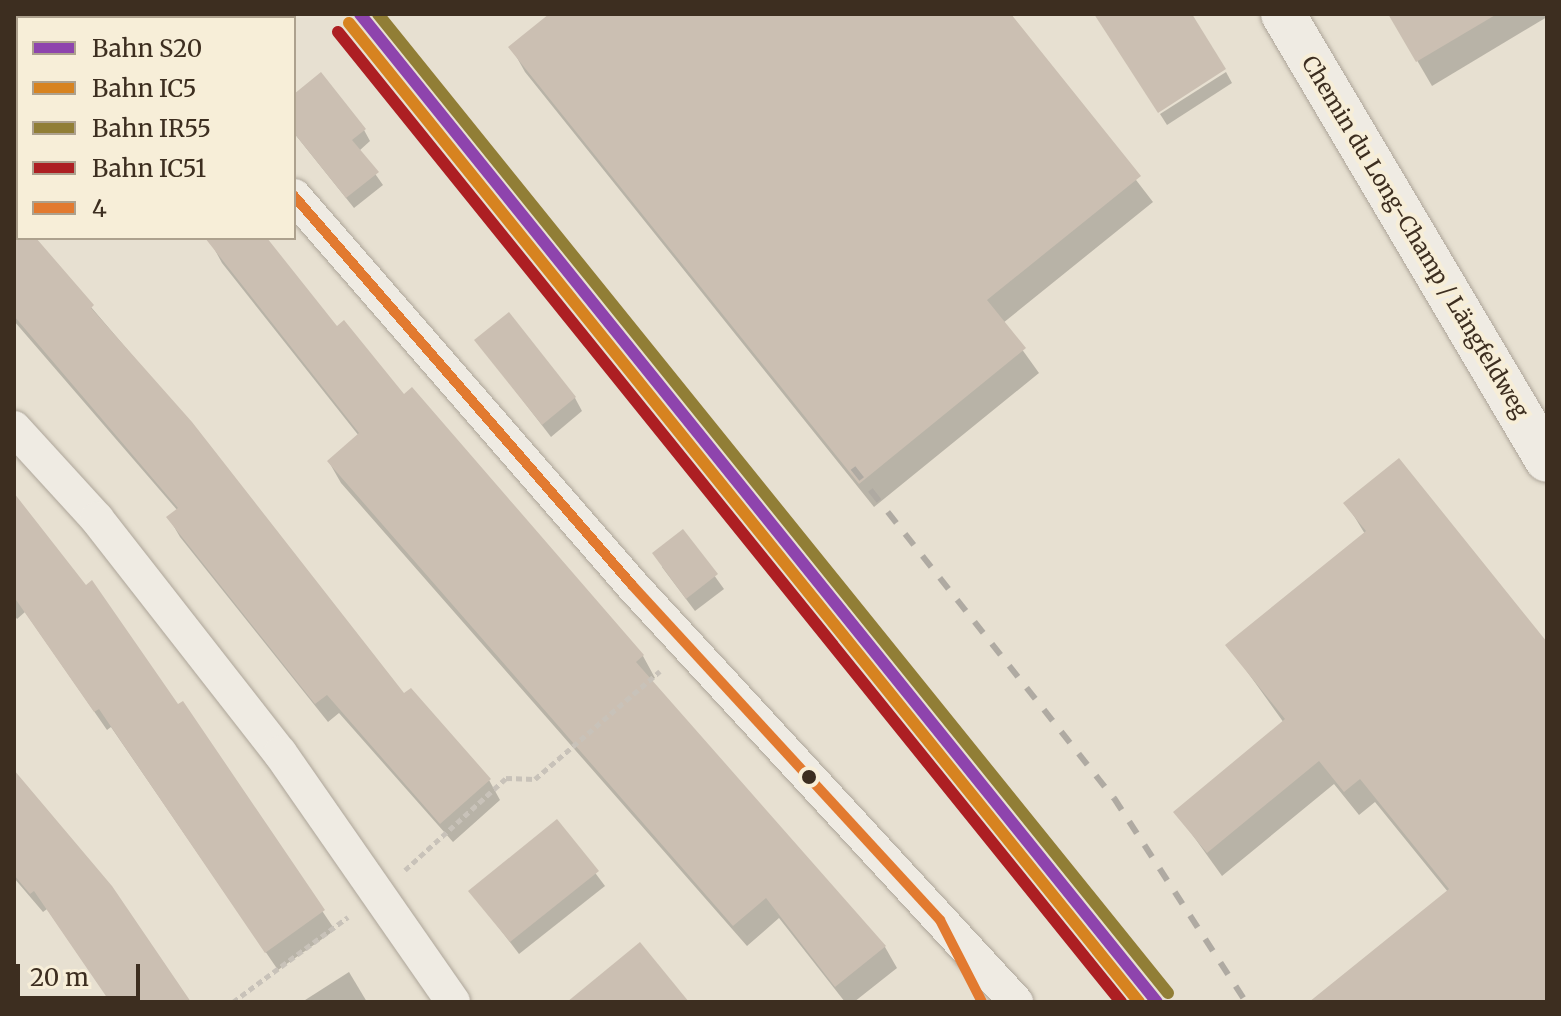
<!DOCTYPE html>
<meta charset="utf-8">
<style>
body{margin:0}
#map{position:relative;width:1561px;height:1016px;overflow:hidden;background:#e7e0d1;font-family:Merriweather,serif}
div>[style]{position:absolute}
.shadow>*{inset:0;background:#0003}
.building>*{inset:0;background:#cbbfb2}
.path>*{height:5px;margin-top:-2.5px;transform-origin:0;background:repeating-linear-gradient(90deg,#c8c2b9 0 6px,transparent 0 10px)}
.roads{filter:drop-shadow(0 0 2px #ada599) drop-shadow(0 0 2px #ada599)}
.street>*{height:34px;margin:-17px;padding:0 17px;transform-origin:17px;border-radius:17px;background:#efebe3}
.secondary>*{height:44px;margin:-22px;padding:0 22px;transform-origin:22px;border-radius:22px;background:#efebe3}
.rail>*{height:6px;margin-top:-3px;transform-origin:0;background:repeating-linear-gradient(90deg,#afaaa2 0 14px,transparent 0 28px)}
.bus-1>*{height:10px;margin:-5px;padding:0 5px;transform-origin:5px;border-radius:5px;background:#e27a30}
.rail-1>*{height:12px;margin:-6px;padding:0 6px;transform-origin:6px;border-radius:6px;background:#8e44ad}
.rail-2>*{height:12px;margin:-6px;padding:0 6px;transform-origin:6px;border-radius:6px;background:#d78320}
.rail-3>*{height:12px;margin:-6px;padding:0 6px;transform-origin:6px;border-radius:6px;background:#917e36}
.rail-4>*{height:12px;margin:-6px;padding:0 6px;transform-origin:6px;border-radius:6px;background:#ad1f23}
.dots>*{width:22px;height:22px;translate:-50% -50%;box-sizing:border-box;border:4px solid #f7eed8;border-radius:50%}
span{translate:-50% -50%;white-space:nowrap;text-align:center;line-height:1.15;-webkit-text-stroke:8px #f7eed8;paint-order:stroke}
.street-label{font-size:22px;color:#3d2e20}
.frame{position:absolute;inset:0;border:16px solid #3d2e20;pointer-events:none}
.legend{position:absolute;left:16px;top:16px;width:280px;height:224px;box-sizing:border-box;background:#f7eed8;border:2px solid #ada18e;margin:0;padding:10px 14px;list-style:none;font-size:24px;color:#3d2e20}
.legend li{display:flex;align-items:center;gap:16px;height:40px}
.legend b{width:40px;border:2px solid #ada18e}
.scale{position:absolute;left:16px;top:964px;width:124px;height:36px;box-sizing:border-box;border:4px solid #3d2e20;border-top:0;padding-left:10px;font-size:24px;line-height:28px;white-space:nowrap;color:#3d2e20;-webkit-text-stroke:6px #f7eed8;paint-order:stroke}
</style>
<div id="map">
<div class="shadow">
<div style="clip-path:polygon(14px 14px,66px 14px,69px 18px,18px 18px,18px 53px)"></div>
<div style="clip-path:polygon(178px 14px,272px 14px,275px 18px,181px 18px)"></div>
<div style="clip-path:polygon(552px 14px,1008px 14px,1153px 202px,1003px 323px,1039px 373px,874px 507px,525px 72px,511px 47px)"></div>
<div style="clip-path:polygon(1390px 14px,1547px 14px,1547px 17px,1432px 86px)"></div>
<div style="clip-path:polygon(1226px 72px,1232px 83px,1167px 125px,1160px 114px)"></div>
<div style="clip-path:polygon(294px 96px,364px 130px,370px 141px,359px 151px,383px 185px,354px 208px,294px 133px)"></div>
<div style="clip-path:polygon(14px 216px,18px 238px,32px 238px,191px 424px,404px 696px,489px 780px,500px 800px,453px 842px,339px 713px,328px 722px,180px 537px,169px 518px,178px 511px,14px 321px)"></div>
<div style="clip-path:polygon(214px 238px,264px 238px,336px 329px,403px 397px,411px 390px,643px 656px,655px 678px,651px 681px,885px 947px,897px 968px,854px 1002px,845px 1002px,779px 918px,747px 946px,341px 483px,329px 462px,359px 436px,222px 263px,210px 241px)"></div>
<div style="clip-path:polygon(477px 341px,575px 398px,582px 411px,551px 437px)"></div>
<div style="clip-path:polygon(14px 496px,178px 706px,182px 703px,335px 930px,278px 970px,111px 727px,107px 730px,25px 612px,17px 619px,14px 615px)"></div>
<div style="clip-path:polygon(1346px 503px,1547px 646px,1547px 1002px,1312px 1002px,1448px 892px,1375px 802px,1359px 815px,1334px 784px,1222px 876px,1176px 812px,1284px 723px,1228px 645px,1365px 534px)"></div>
<div style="clip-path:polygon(683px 532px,724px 589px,695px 611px,662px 567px)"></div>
<div style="clip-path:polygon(14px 775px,188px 1002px,111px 1002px,47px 909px,43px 912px,14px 878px)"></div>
<div style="clip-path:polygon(557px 822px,605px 886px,519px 954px,471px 891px)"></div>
<div style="clip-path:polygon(349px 972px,367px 1002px,302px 1002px)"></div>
</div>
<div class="building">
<div style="clip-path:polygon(549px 14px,1011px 14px,1141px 176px,987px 300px,1026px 348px,859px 484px,508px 47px)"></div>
<div style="clip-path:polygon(1094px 14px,1192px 14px,1226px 69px,1158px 113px)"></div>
<div style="clip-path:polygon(1388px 14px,1497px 14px,1416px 62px)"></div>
<div style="clip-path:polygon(321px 72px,366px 129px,352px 140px,379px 172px,346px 198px,294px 133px,294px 94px)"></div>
<div style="clip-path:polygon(14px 213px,18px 238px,36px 238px,94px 305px,91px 308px,192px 422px,404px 693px,411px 688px,491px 779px,440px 824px,327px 695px,315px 704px,166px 517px,178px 508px,14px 316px)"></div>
<div style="clip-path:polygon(205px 238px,267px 238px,337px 326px,344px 320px,404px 394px,412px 387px,644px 655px,636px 662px,886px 946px,835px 987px,766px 898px,733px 926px,327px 461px,359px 433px)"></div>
<div style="clip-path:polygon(509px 312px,576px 397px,542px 425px,474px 340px)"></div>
<div style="clip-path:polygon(1399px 458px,1547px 642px,1547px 1002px,1309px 1002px,1449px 889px,1360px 779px,1344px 792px,1319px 761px,1207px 853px,1173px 812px,1285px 719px,1225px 645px,1366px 531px,1343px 503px)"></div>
<div style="clip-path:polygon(14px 493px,86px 585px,92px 580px,178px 704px,183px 701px,325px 910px,265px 953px,99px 709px,94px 712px,14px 597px)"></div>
<div style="clip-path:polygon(683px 529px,718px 574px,686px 599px,652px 553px)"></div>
<div style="clip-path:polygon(14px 770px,112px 886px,191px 1002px,110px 1002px,34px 891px,30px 894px,14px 875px)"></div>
<div style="clip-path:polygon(557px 819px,599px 871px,510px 942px,468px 891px)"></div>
<div style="clip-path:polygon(640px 942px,689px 1002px,567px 1002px)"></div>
</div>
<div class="path">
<div style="left:405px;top:870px;width:137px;rotate:-42.3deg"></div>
<div style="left:506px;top:778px;width:29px;rotate:2deg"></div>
<div style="left:535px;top:779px;width:165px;rotate:-40.8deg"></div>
<div style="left:233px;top:1002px;width:143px;rotate:-36.5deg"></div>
</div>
<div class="roads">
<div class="street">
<div style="left:136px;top:14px;width:6px;rotate:45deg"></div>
<div style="left:294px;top:196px;width:515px;rotate:49.01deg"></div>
<div style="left:632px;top:585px;width:567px;rotate:47.36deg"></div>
<div style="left:14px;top:428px;width:123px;rotate:47.6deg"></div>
<div style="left:97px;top:519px;width:297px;rotate:52deg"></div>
<div style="left:280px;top:753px;width:303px;rotate:55.2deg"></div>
</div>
<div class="secondary">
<div style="left:1283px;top:14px;width:518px;rotate:59.38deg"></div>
</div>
</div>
<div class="rail">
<div style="left:853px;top:468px;width:421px;rotate:51.7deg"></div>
<div style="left:1114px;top:798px;width:243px;rotate:57.1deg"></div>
</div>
<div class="bus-1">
<div style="left:294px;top:196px;width:515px;rotate:49.01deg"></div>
<div style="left:632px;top:585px;width:455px;rotate:47.4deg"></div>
<div style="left:940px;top:920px;width:92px;rotate:62.9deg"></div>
</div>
<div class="rail-1">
<div style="left:360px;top:14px;width:1269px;rotate:51.11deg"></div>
</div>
<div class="rail-2">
<div style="left:349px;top:23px;width:1258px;rotate:51.1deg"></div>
</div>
<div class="rail-3">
<div style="left:378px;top:14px;width:1258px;rotate:51.1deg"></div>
</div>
<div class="rail-4">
<div style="left:338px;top:32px;width:1247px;rotate:51.09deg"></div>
</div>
<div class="dots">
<div style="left:809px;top:777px;background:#3d2e20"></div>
</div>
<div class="street-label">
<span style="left:1415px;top:237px;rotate:59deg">Chemin du Long-Champ / Längfeldweg</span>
</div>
<div class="frame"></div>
<ul class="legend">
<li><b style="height:10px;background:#8e44ad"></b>Bahn S20</li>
<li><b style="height:10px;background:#d78320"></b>Bahn IC5</li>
<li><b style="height:10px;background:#917e36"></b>Bahn IR55</li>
<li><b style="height:10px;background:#ad1f23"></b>Bahn IC51</li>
<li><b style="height:10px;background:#e27a30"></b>4</li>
</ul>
<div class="scale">20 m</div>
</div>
